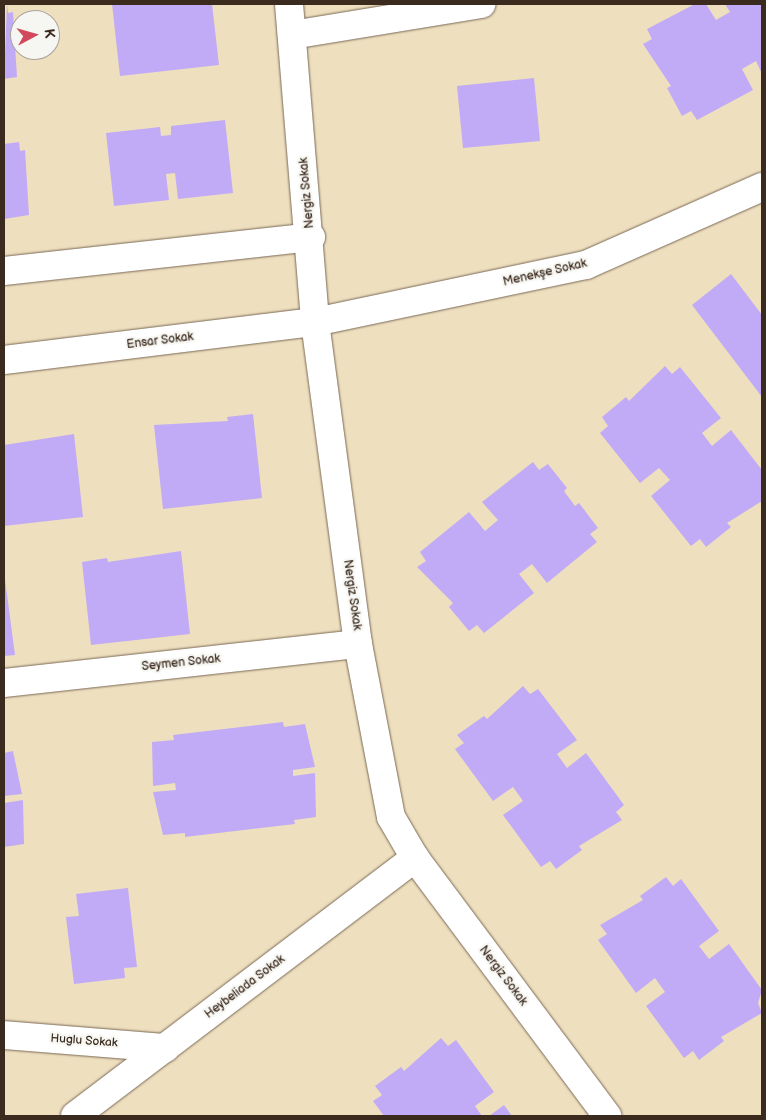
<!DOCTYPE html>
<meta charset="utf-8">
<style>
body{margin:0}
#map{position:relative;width:766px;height:1120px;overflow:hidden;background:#eedfbf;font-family:"Balsamiq Sans",sans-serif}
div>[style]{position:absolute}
.building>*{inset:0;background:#c1abf6}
.roads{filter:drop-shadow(0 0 1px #7a6956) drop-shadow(0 0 1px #7a6956)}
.minor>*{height:28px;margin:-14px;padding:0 14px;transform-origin:14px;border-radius:14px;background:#fff}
span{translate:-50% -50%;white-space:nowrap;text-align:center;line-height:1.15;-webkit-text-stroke:4.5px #f6f6f2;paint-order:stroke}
.street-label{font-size:12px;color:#3b2a1e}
.frame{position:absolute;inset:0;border:5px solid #3b2a1e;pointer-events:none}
.north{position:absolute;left:10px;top:10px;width:50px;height:50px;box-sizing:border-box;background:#f6f6f2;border:1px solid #aba49d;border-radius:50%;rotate:84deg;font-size:14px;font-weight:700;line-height:20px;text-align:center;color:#3b2a1e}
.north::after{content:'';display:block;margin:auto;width:18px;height:22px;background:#d1495b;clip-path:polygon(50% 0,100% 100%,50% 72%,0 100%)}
</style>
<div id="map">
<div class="building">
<div style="clip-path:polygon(7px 4px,8px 13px,13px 12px,17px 77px,4px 79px)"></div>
<div style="clip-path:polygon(112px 4px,212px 4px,219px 65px,120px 76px)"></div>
<div style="clip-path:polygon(695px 4px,706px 4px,716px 20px,730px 12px,725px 4px,762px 4px,762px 74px,756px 61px,742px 69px,753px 90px,697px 120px,691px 111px,682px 116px,667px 88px,671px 86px,643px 44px,652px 39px,647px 29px)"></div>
<div style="clip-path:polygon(534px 78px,540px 141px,463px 148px,457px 86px)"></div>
<div style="clip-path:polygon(225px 120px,233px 193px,178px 199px,175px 173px,166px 174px,169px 200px,114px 206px,106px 133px,160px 127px,161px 136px,171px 135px,171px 126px)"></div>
<div style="clip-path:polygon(19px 142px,20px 151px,25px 150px,29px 215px,4px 219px,4px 144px)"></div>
<div style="clip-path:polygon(731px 274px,762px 315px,762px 397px,692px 305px)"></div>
<div style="clip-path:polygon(665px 366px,672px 374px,680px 367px,721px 418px,702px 433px,712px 446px,731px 430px,762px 470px,762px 501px,727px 523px,731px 527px,706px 547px,700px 539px,691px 546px,651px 496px,670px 480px,659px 468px,640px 483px,600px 433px,608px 426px,602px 417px,626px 397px,629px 401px)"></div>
<div style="clip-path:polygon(253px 414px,262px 498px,163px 509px,154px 425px,228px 421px,227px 417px)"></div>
<div style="clip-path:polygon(74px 434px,83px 517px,4px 526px,4px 445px)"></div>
<div style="clip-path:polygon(533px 462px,539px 470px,548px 464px,567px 488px,564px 491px,575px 506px,579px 503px,598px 528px,590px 534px,597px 542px,547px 583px,532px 564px,519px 574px,534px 593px,484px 633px,477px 625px,469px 631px,449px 607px,453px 603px,417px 567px,426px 561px,420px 552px,469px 512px,485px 531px,498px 520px,482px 502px)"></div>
<div style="clip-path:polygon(181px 551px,190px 634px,91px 645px,82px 562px,107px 558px,108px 562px)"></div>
<div style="clip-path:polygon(4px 572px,15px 655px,4px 656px)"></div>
<div style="clip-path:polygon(523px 686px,530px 694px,538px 689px,577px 740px,557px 754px,567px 768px,586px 753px,624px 805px,616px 812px,622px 820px,579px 846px,582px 850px,556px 869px,550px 861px,541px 867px,503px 815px,523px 801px,513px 787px,493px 801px,455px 749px,464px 743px,457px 735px,484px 716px,487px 719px)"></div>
<div style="clip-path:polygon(283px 722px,284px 727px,305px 724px,315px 767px,293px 770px,293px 776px,315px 773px,316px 817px,294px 820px,295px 824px,185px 837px,185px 833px,163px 835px,153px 792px,176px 790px,175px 783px,153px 786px,152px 742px,174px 740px,173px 735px)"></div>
<div style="clip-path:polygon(13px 751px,22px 794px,4px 796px,4px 753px)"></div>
<div style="clip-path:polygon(23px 800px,24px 844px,4px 847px,4px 803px)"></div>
<div style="clip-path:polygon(666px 877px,673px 886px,681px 879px,719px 931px,699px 946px,709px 959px,729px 944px,762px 990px,758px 1003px,762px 1013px,721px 1037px,724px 1041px,699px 1060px,693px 1051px,684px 1058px,646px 1006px,665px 992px,655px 978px,636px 993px,598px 940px,607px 934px,600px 925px,643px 900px,640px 896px)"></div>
<div style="clip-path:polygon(128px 888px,137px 967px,124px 968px,125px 978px,74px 984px,66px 917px,79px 916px,76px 894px)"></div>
<div style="clip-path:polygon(441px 1038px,448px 1046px,456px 1040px,494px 1092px,475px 1106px,482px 1116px,384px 1116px,373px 1101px,382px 1095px,375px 1086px,401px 1067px,404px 1071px)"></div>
<div style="clip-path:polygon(504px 1105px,512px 1116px,489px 1116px)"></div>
</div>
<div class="roads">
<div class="minor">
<div style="left:289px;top:4px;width:319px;rotate:85.3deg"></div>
<div style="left:315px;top:322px;width:325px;rotate:82.4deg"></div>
<div style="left:358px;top:644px;width:176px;rotate:79.2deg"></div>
<div style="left:391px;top:817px;width:48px;rotate:59.7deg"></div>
<div style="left:415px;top:858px;width:322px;rotate:53.3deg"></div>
<div style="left:292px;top:35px;width:192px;rotate:-9.3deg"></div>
<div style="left:4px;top:271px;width:309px;rotate:-6.3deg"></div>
<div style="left:4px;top:360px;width:313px;rotate:-7deg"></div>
<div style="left:315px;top:322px;width:277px;rotate:-11.9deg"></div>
<div style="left:586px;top:265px;width:193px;rotate:-23.9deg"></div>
<div style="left:4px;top:683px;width:356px;rotate:-6.3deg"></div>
<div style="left:4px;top:1035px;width:162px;rotate:4.6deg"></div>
<div style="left:75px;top:1116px;width:427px;rotate:-37.2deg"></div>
</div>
</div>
<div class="street-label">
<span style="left:307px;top:193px;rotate:-95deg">Nergiz Sokak</span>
<span style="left:545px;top:273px;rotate:-13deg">Menekşe Sokak</span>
<span style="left:160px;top:341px;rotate:-7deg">Ensar Sokak</span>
<span style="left:352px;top:595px;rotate:82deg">Nergiz Sokak</span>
<span style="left:181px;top:663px;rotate:-6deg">Seymen Sokak</span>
<span style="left:503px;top:976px;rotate:53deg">Nergiz Sokak</span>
<span style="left:245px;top:987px;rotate:-37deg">Heybeliada Sokak</span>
<span style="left:84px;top:1041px;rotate:4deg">Huglu Sokak</span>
</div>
<div class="frame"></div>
<div class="north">K</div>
</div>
